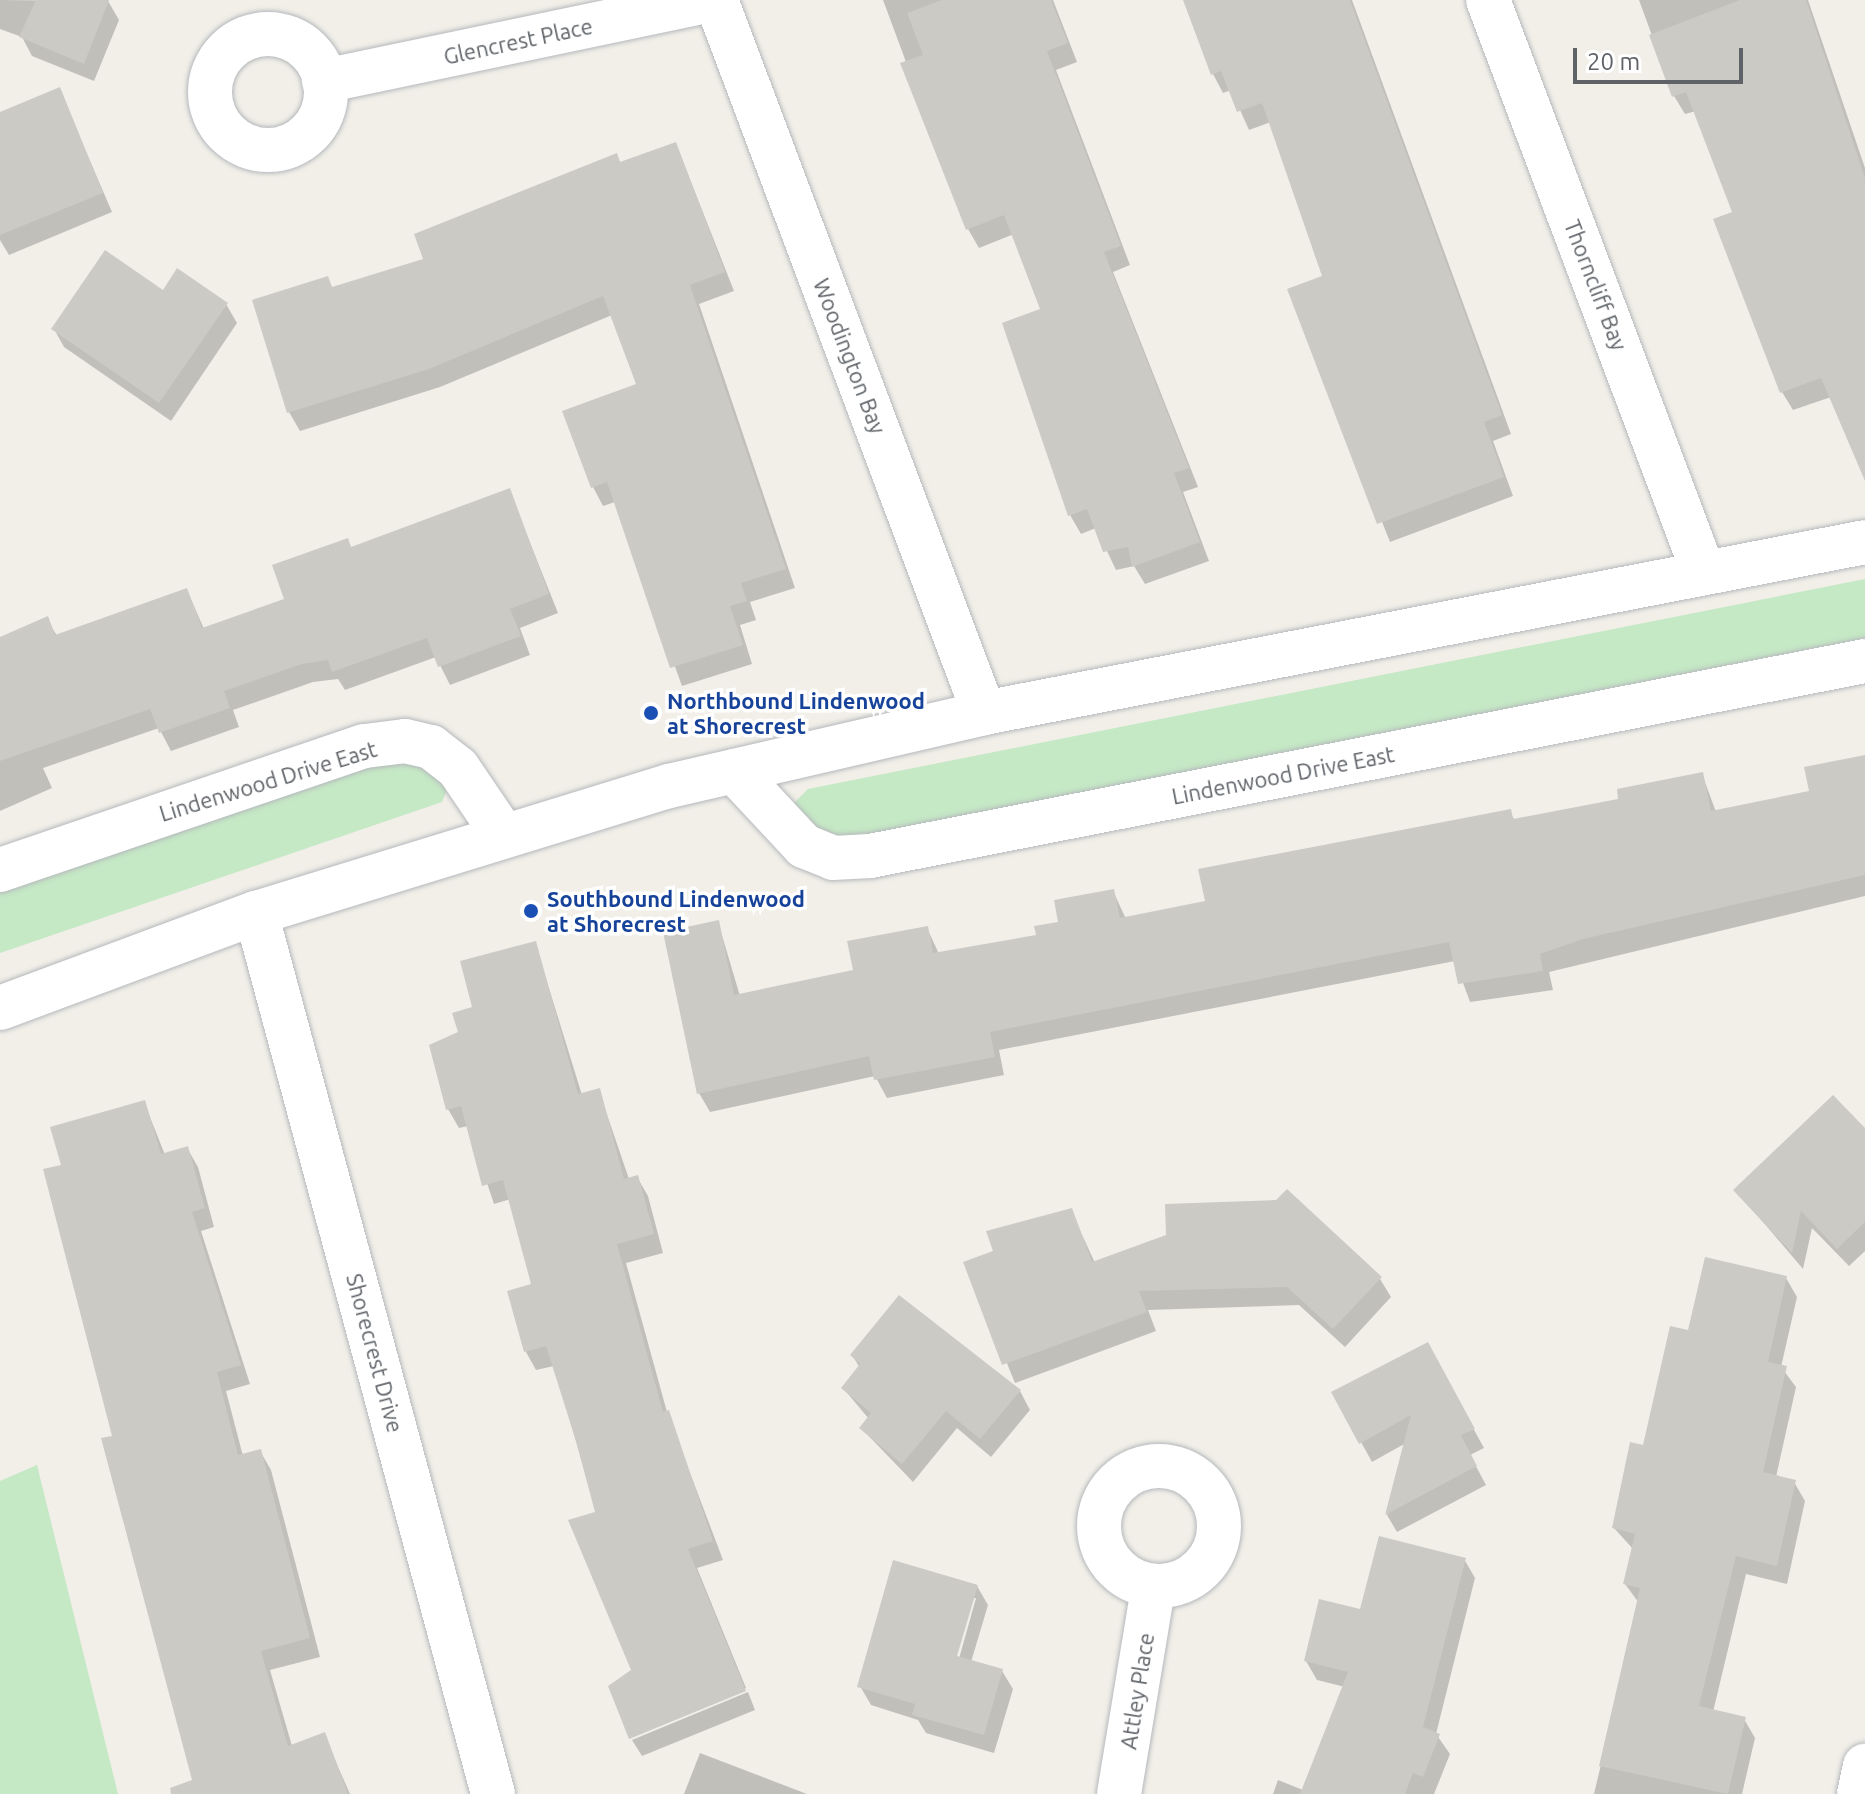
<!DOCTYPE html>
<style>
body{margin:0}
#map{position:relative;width:1865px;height:1794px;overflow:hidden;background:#f1efe8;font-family:Ubuntu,sans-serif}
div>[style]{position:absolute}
.green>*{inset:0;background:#c5e8c5}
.shadow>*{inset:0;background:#0003}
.building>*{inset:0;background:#cccac5}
.roads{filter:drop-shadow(0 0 2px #b5b8bc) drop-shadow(0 0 2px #b5b8bc)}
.minor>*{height:44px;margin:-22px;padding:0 22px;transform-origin:22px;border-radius:22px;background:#fff}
.minor>.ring{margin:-22px;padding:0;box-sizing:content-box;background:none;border:44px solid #fff;border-radius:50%}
.dots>*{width:22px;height:22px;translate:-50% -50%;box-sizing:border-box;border:4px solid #fff;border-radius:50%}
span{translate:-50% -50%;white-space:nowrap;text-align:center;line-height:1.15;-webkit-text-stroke:7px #fff;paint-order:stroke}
.street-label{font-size:22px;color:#5f6368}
.transit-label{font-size:22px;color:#164399;font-weight:700}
.left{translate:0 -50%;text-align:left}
.scale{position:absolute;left:1573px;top:48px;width:170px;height:36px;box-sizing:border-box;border:4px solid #5f6368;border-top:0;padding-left:10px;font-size:24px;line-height:28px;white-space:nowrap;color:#5f6368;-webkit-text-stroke:6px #fff;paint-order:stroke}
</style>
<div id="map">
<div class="green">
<div style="clip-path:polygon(1865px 579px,1865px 638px,881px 832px,842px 837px,816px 829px,792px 805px,808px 789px)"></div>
<div style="clip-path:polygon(412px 762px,448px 787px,442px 802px,0 953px,0 892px,379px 764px)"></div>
<div style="clip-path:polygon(37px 1465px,118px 1794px,0 1794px,0 1481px)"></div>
</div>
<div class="shadow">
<div style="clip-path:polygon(0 0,108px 1px,119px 20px,94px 81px,32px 56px,22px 37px,0 29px)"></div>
<div style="clip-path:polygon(883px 0,1053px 0,1077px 62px,1056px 70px,1130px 265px,1113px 272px,1198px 487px,1183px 492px,1209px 561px,1145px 584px,1134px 566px,1116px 570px,1096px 528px,1081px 534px,1070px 515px,1043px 310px,1014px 234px,979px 248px,968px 229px)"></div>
<div style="clip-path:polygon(1185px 0,1352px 0,1511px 434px,1493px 441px,1513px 496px,1390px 542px,1290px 290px,1325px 277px,1271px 122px,1249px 130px,1231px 90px,1223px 93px,1213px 74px)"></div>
<div style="clip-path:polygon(1639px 0,1808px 0,1865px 168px,1865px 430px,1831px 397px,1793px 410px,1782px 392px,1734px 213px,1696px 111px,1685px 114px,1674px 96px)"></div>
<div style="clip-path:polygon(59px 89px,112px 212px,9px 255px,0 240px,0 114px)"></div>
<div style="clip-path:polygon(676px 144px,734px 291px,699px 304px,795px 588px,750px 602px,756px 620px,740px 625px,752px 664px,682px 686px,615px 502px,603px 506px,593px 487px,638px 385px,612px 315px,440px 387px,300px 431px,289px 412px,327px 279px,333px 289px,426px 260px,616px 155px,621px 164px)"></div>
<div style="clip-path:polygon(226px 304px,237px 323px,171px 421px,64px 347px,54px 329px)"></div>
<div style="clip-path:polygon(509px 490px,558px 613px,520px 628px,530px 655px,450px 685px,436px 657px,345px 690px,338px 679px,313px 682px,233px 710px,239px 727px,171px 751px,159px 728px,43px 768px,52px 788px,0 811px,0 639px,47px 619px,57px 636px,187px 590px,204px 629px,286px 600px,347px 540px,352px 549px)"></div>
<div style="clip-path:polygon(1865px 757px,1865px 896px,1549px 972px,1553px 990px,1470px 1002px,1455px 961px,999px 1050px,1004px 1075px,887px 1098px,875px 1076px,710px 1112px,699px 1093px,718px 922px,740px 996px,855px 972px,927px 928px,939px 954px,1038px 936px,1113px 891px,1126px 919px,1207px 903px,1510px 812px,1515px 821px,1621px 801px,1702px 774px,1716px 812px,1811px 792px)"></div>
<div style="clip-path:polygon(535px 943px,582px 1095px,599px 1091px,629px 1179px,637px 1177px,648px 1196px,663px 1253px,626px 1263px,667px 1412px,723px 1560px,697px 1568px,746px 1688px,631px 1736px,633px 1671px,597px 1513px,554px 1366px,536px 1370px,526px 1352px,533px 1286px,511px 1199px,494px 1204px,468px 1126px,459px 1128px,448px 1109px,460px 1033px)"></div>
<div style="clip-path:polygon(144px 1102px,165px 1155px,187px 1148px,198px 1167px,214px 1227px,201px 1231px,250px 1384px,226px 1391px,243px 1456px,260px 1451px,271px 1470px,320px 1657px,270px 1670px,292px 1746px,324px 1735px,350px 1794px,203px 1794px,114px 1437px,64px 1166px)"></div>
<div style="clip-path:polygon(1865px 1131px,1865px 1251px,1849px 1266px,1812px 1228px,1803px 1269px,1736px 1190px)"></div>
<div style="clip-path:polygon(1071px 1211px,1095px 1263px,1380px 1279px,1391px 1297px,1345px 1347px,1299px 1305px,1148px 1310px,1156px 1331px,1015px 1383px,966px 1263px,995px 1252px,988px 1232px)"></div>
<div style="clip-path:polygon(1786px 1278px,1797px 1297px,1781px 1367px,1796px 1387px,1776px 1477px,1794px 1482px,1805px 1501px,1787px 1584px,1746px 1574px,1713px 1712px,1744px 1719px,1755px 1738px,1742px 1794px,1594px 1794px,1639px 1603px,1625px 1584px,1633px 1549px,1614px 1528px,1690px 1332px)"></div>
<div style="clip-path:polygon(852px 1355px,1020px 1391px,1030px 1410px,991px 1457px,957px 1428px,913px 1482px,861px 1428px,869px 1419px,843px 1388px,860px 1368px)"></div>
<div style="clip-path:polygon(1439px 1366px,1484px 1448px,1470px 1455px,1486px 1485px,1397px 1532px,1387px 1515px,1406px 1443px,1372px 1462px,1334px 1393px)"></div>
<div style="clip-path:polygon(1464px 1559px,1475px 1578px,1436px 1734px,1450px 1754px,1434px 1794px,1273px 1794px,1278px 1780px,1303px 1790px,1345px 1687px,1317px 1680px,1306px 1661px,1361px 1611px)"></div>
<div style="clip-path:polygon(evenodd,977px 1586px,988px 1605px,971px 1662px,1002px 1671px,1013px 1689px,994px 1753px,926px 1733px,918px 1720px,871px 1705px,860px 1686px,977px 1586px,972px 1598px,976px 1598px,957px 1666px,953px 1665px,972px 1598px)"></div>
<div style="clip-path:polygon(748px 1692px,755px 1710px,642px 1756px,632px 1740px)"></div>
<div style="clip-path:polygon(700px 1753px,807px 1794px,684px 1794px)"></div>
</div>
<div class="building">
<div style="clip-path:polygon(36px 0,109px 0,84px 64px,19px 37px)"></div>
<div style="clip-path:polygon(942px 0,1051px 0,1068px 43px,1047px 51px,1121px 246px,1104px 252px,1189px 468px,1174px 473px,1200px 542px,1132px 567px,1128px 547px,1103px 552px,1087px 509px,1068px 516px,1002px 323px,1040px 309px,1004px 215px,966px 230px,900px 63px,923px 55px,907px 13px)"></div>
<div style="clip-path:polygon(1183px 0,1350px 0,1502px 415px,1484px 422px,1504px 477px,1377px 524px,1287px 289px,1322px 276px,1262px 103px,1237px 112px,1221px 71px,1211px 75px)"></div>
<div style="clip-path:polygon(1740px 0,1806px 0,1865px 178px,1865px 481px,1821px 378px,1780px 393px,1713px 219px,1732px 212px,1686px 92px,1672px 97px,1649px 35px)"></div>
<div style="clip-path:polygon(60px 87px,103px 193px,0 235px,0 112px)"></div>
<div style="clip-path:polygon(676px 142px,725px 272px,690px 285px,786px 569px,741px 583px,747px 601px,730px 606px,743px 645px,670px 668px,607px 482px,591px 488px,562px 411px,636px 384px,603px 296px,429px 369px,287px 413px,252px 300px,328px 276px,332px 287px,423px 259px,414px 234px,617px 153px,620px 162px)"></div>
<div style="clip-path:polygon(105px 250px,163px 290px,177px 268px,228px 303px,159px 403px,51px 329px)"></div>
<div style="clip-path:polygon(510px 488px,549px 594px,510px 609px,521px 636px,438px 667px,427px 638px,332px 672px,328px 660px,302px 664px,224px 691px,230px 708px,159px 733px,150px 709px,0 761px,0 637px,48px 616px,55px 635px,187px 588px,202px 628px,284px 599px,272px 565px,348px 538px,351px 547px)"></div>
<div style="clip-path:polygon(1865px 755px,1865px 875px,1583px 939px,1540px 954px,1543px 971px,1458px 984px,1449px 942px,990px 1032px,995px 1057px,874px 1080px,869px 1056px,697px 1094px,663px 932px,719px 920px,734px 995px,853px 970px,847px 941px,928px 926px,933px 953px,1036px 935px,1034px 926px,1058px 922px,1054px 900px,1114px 889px,1120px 918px,1205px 901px,1198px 869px,1511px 809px,1513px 819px,1618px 799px,1617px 789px,1703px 772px,1711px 811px,1809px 791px,1804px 767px)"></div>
<div style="clip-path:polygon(536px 941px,578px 1094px,600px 1088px,624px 1179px,638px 1175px,654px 1234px,617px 1244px,663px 1412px,669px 1410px,713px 1541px,688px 1549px,746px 1691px,629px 1739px,608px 1686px,631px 1670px,568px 1520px,595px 1512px,576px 1441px,546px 1346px,524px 1352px,507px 1291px,531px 1284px,503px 1180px,482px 1186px,461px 1106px,446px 1110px,429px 1045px,458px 1032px,452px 1013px,472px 1007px,460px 961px)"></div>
<div style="clip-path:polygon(1833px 1095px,1865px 1128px,1865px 1222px,1837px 1249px,1801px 1211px,1792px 1253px,1733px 1190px)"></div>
<div style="clip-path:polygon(145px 1100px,161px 1154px,188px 1146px,205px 1208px,192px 1212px,241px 1365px,217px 1372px,238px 1455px,261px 1449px,310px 1638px,261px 1651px,288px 1746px,325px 1732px,348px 1794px,171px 1794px,170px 1788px,192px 1780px,101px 1438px,112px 1436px,43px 1169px,61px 1165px,50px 1127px)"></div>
<div style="clip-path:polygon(1287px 1189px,1382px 1277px,1333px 1329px,1287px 1287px,1139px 1291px,1147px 1312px,1002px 1365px,963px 1262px,993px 1251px,986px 1231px,1072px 1208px,1092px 1262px,1166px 1235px,1165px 1204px,1276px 1200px)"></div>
<div style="clip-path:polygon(1705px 1257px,1787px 1276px,1768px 1362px,1787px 1366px,1763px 1472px,1796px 1480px,1777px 1566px,1736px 1556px,1699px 1706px,1746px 1717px,1728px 1794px,1599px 1766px,1640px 1588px,1623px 1584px,1635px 1534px,1612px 1528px,1630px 1442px,1643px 1445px,1670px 1326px,1688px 1330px)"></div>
<div style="clip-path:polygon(899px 1295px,1021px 1390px,980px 1439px,946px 1411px,902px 1464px,859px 1428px,871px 1413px,841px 1388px,860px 1364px,850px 1355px)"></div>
<div style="clip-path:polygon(1428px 1342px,1475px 1429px,1461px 1435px,1477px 1466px,1385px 1515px,1411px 1415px,1359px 1444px,1331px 1392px)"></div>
<div style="clip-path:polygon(1379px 1536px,1466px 1558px,1423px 1727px,1440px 1734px,1423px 1777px,1413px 1773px,1405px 1794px,1300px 1794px,1348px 1672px,1304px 1661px,1319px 1599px,1360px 1609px)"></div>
<div style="clip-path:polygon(893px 1560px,978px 1585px,957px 1656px,1003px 1669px,984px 1735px,912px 1715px,915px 1704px,857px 1687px)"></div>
</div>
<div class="roads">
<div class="minor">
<div style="left:716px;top:0;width:762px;rotate:69.4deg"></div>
<div style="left:1488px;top:0;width:610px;rotate:69.37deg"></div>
<div class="ring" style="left:210px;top:34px;width:72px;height:72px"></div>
<div style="left:324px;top:81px;width:396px;rotate:-11.8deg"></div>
<div style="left:734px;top:771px;width:103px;rotate:47deg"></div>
<div style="left:804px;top:846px;width:31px;rotate:22deg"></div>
<div style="left:833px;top:858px;width:37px;rotate:-3deg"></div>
<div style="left:870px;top:856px;width:1014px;rotate:-11.09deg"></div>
<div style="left:0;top:870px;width:385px;rotate:-18.8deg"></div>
<div style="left:365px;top:746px;width:40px;rotate:-7.1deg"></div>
<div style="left:405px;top:741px;width:27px;rotate:13deg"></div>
<div style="left:431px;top:747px;width:34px;rotate:38deg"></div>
<div style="left:458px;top:768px;width:78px;rotate:55.9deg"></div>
<div style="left:256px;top:913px;width:912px;rotate:74.94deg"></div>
<div style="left:0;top:1008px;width:273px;rotate:-20.4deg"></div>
<div style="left:256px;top:913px;width:432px;rotate:-17.1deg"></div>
<div style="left:669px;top:786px;width:323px;rotate:-13deg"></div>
<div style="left:984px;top:713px;width:897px;rotate:-10.98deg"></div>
<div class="ring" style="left:1099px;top:1466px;width:76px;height:76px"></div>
<div style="left:1119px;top:1794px;width:209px;rotate:-80.6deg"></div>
<div style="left:1859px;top:1794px;width:29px;rotate:-78deg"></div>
</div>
</div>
<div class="dots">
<div style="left:651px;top:713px;background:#1a4fb4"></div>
<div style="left:531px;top:911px;background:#1a4fb4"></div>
</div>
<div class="street-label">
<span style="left:518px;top:41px;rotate:-12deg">Glencrest Place</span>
<span style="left:1596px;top:285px;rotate:69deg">Thorncliff Bay</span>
<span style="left:850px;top:356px;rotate:69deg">Woodington Bay</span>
<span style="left:1283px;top:775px;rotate:-11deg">Lindenwood Drive East</span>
<span style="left:268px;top:781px;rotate:-17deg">Lindenwood Drive East</span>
<span style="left:375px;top:1353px;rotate:75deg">Shorecrest Drive</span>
<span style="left:1137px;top:1691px;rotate:-81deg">Attley Place</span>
</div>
<div class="transit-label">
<span class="left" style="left:667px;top:713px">Northbound Lindenwood<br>at Shorecrest</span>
<span class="left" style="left:547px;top:911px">Southbound Lindenwood<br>at Shorecrest</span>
</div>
<div class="scale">20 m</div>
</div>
